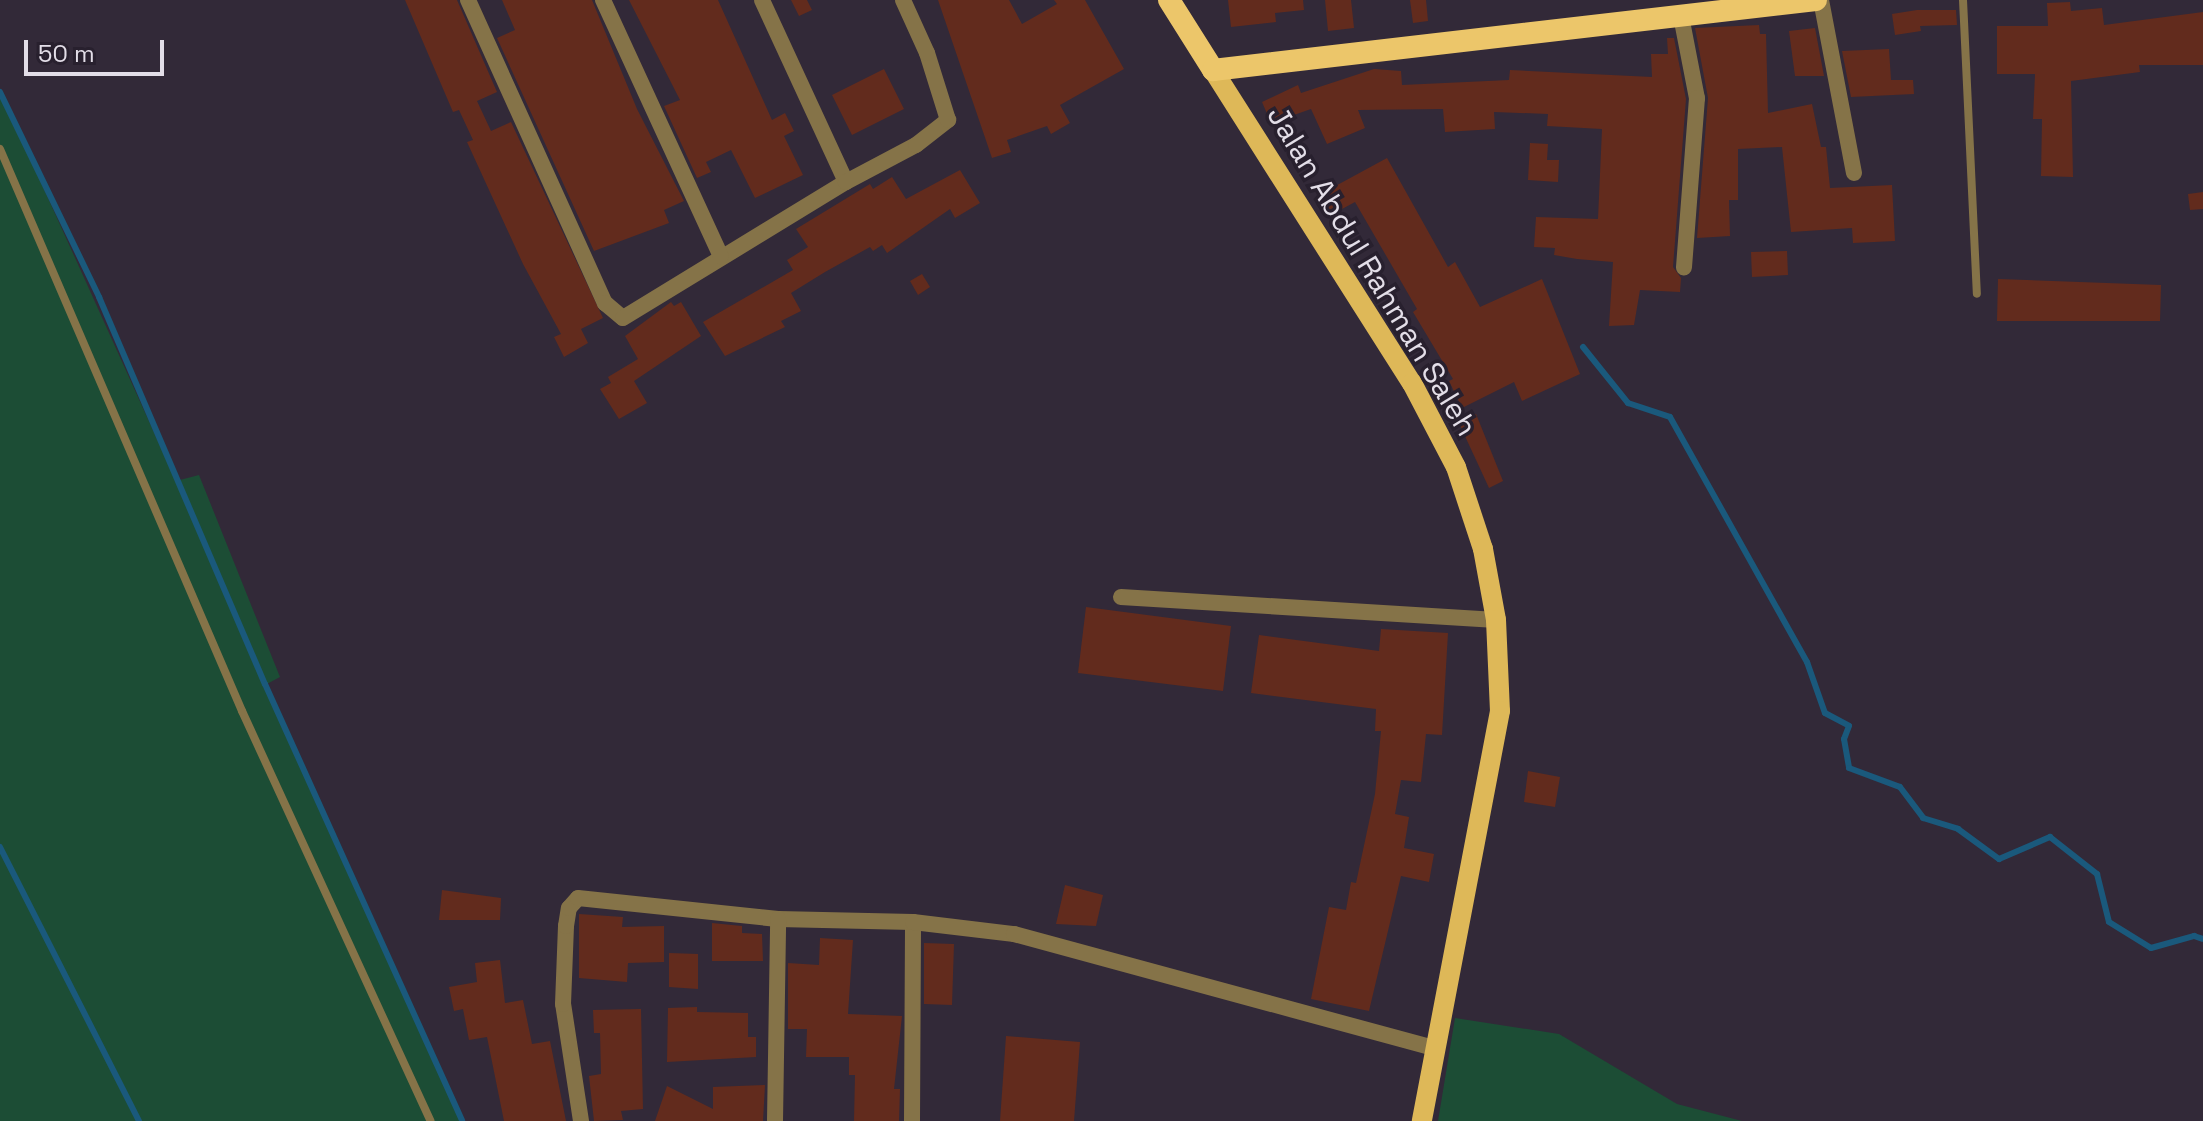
<!DOCTYPE html>
<style>
body{margin:0}
#map{position:relative;width:2203px;height:1121px;overflow:hidden;background:#322938;font-family:"Space Grotesk",sans-serif}
div>[style]{position:absolute}
.green>*{inset:0;background:#1c4d35}
.stream>*{height:6px;margin:-3px;padding:0 3px;transform-origin:3px;border-radius:3px;background:#1a597c}
.building>*{inset:0;background:#622b1d}
.service>*{height:8px;margin:-4px;padding:0 4px;transform-origin:4px;border-radius:4px;background:#857348}
.minor>*{height:16px;margin:-8px;padding:0 8px;transform-origin:8px;border-radius:8px;background:#857348}
.primary>*{height:20px;margin:-10px;padding:0 10px;transform-origin:10px;border-radius:10px;background:#deb858}
.trunk>*{height:22px;margin:-11px;padding:0 11px;transform-origin:11px;border-radius:11px;background:#ecc66a}
span{translate:-50% -50%;white-space:nowrap;text-align:center;line-height:1.15;-webkit-text-stroke:7px #28202e;paint-order:stroke}
.street-label{font-size:30px;color:#e3dee8}
.scale{position:absolute;left:24px;top:40px;width:140px;height:36px;box-sizing:border-box;border:4px solid #e3dee8;border-top:0;padding-left:10px;font-size:24px;line-height:28px;white-space:nowrap;color:#e3dee8;-webkit-text-stroke:6px #28202e;paint-order:stroke}
</style>
<div id="map">
<div class="green">
<div style="clip-path:polygon(0 92px,176px 481px,199px 475px,280px 677px,265px 685px,462px 1121px,0 1121px)"></div>
<div style="clip-path:polygon(1455px 1018px,1559px 1034px,1677px 1104px,1742px 1121px,1438px 1121px)"></div>
</div>
<div class="stream">
<div style="left:0;top:92px;width:228px;rotate:64.2deg"></div>
<div style="left:99px;top:297px;width:421px;rotate:66.8deg"></div>
<div style="left:265px;top:684px;width:479px;rotate:65.7deg"></div>
<div style="left:1583px;top:347px;width:72px;rotate:51.2deg"></div>
<div style="left:1628px;top:403px;width:44px;rotate:18.4deg"></div>
<div style="left:1670px;top:417px;width:281px;rotate:60.8deg"></div>
<div style="left:1807px;top:662px;width:54px;rotate:70.6deg"></div>
<div style="left:1825px;top:713px;width:27px;rotate:28deg"></div>
<div style="left:1849px;top:726px;width:14px;rotate:111deg"></div>
<div style="left:1844px;top:739px;width:29px;rotate:80deg"></div>
<div style="left:1849px;top:768px;width:54px;rotate:20.4deg"></div>
<div style="left:1900px;top:787px;width:39px;rotate:53deg"></div>
<div style="left:1923px;top:818px;width:37px;rotate:17deg"></div>
<div style="left:1958px;top:829px;width:51px;rotate:36.2deg"></div>
<div style="left:1999px;top:859px;width:56px;rotate:-23.3deg"></div>
<div style="left:2050px;top:837px;width:60px;rotate:38.2deg"></div>
<div style="left:2097px;top:874px;width:49px;rotate:76deg"></div>
<div style="left:2109px;top:922px;width:49px;rotate:31.8deg"></div>
<div style="left:2151px;top:948px;width:45px;rotate:-15.6deg"></div>
<div style="left:2194px;top:936px;width:9px;rotate:18deg"></div>
<div style="left:0;top:847px;width:307px;rotate:63.1deg"></div>
</div>
<div class="building">
<div style="clip-path:polygon(405px 0,457px 0,497px 92px,477px 101px,491px 131px,511px 122px,603px 318px,581px 329px,588px 343px,564px 357px,554px 337px,561px 334px,523px 264px,467px 142px,473px 140px,459px 110px,453px 112px)"></div>
<div style="clip-path:polygon(502px 0,592px 0,637px 109px,684px 201px,664px 210px,669px 223px,594px 251px,497px 38px,515px 30px)"></div>
<div style="clip-path:polygon(629px 0,718px 0,772px 120px,785px 113px,794px 131px,784px 136px,803px 175px,755px 198px,731px 150px,706px 162px,711px 172px,697px 178px,664px 106px,680px 100px)"></div>
<div style="clip-path:polygon(791px 0,807px 0,812px 10px,799px 16px)"></div>
<div style="clip-path:polygon(938px 0,1009px 0,1022px 24px,1057px 4px,1054px 0,1085px 0,1124px 69px,1060px 105px,1070px 123px,1051px 134px,1047px 126px,1007px 140px,1011px 152px,992px 158px)"></div>
<div style="clip-path:polygon(1228px 0,1303px 0,1304px 10px,1275px 13px,1276px 22px,1231px 27px)"></div>
<div style="clip-path:polygon(1325px 0,1351px 0,1354px 28px,1328px 31px)"></div>
<div style="clip-path:polygon(1410px 0,1426px 0,1428px 21px,1413px 23px)"></div>
<div style="clip-path:polygon(2070px 2px,2071px 11px,2102px 8px,2104px 25px,2203px 12px,2203px 65px,2139px 65px,2140px 72px,2071px 81px,2073px 177px,2041px 176px,2042px 119px,2033px 119px,2035px 74px,1997px 74px,1997px 26px,2048px 26px,2047px 3px)"></div>
<div style="clip-path:polygon(1917px 10px,1956px 10px,1957px 25px,1920px 26px,1921px 31px,1895px 35px,1892px 14px)"></div>
<div style="clip-path:polygon(1759px 25px,1760px 34px,1766px 34px,1768px 113px,1812px 104px,1821px 147px,1826px 147px,1830px 188px,1892px 185px,1895px 241px,1853px 243px,1852px 228px,1791px 232px,1782px 147px,1738px 149px,1738px 200px,1729px 200px,1730px 236px,1697px 238px,1708px 98px,1695px 28px)"></div>
<div style="clip-path:polygon(1815px 28px,1824px 76px,1795px 76px,1789px 31px)"></div>
<div style="clip-path:polygon(1667px 38px,1674px 38px,1686px 99px,1673px 267px,1681px 278px,1680px 292px,1640px 290px,1634px 325px,1609px 326px,1613px 262px,1577px 259px,1554px 255px,1555px 248px,1534px 247px,1536px 217px,1598px 219px,1602px 129px,1547px 126px,1548px 114px,1494px 112px,1495px 129px,1445px 132px,1443px 109px,1358px 110px,1365px 128px,1327px 144px,1311px 109px,1271px 123px,1262px 102px,1298px 85px,1301px 93px,1374px 69px,1401px 71px,1402px 85px,1509px 80px,1510px 70px,1652px 77px,1651px 54px,1668px 54px)"></div>
<div style="clip-path:polygon(1889px 49px,1891px 80px,1913px 80px,1914px 94px,1851px 97px,1842px 51px)"></div>
<div style="clip-path:polygon(884px 69px,904px 109px,852px 135px,832px 95px)"></div>
<div style="clip-path:polygon(1530px 143px,1548px 144px,1547px 160px,1559px 160px,1558px 182px,1528px 180px)"></div>
<div style="clip-path:polygon(1387px 158px,1448px 267px,1455px 262px,1480px 307px,1542px 279px,1580px 374px,1522px 401px,1514px 382px,1462px 408px,1449px 381px,1453px 379px,1413px 312px,1417px 309px,1355px 202px,1329px 216px,1317px 196px)"></div>
<div style="clip-path:polygon(960px 170px,980px 203px,955px 218px,950px 209px,887px 253px,882px 245px,873px 251px,870px 247px,825px 272px,791px 293px,801px 311px,781px 321px,785px 327px,725px 356px,703px 322px,793px 270px,787px 260px,808px 247px,796px 229px,870px 184px,873px 189px,892px 177px,906px 199px)"></div>
<div style="clip-path:polygon(2203px 192px,2203px 209px,2190px 210px,2188px 194px)"></div>
<div style="clip-path:polygon(1787px 251px,1788px 275px,1752px 277px,1751px 252px)"></div>
<div style="clip-path:polygon(922px 274px,930px 287px,918px 295px,910px 281px)"></div>
<div style="clip-path:polygon(1998px 279px,2161px 285px,2160px 321px,1997px 321px)"></div>
<div style="clip-path:polygon(671px 302px,674px 306px,681px 302px,701px 336px,634px 381px,647px 403px,619px 419px,600px 389px,611px 383px,608px 377px,638px 359px,625px 336px)"></div>
<div style="clip-path:polygon(1476px 414px,1503px 481px,1489px 488px,1458px 421px)"></div>
<div style="clip-path:polygon(1086px 607px,1231px 626px,1223px 691px,1078px 673px)"></div>
<div style="clip-path:polygon(1381px 629px,1448px 633px,1442px 735px,1426px 734px,1421px 782px,1401px 780px,1395px 814px,1409px 817px,1404px 848px,1434px 854px,1429px 882px,1401px 876px,1369px 1011px,1311px 999px,1329px 907px,1346px 910px,1351px 882px,1356px 883px,1375px 794px,1381px 731px,1375px 731px,1376px 709px,1251px 693px,1259px 635px,1379px 651px)"></div>
<div style="clip-path:polygon(1528px 771px,1560px 777px,1555px 807px,1524px 802px)"></div>
<div style="clip-path:polygon(1065px 885px,1103px 895px,1096px 926px,1056px 924px)"></div>
<div style="clip-path:polygon(442px 890px,501px 898px,500px 920px,439px 920px)"></div>
<div style="clip-path:polygon(579px 914px,623px 917px,622px 927px,664px 926px,664px 962px,628px 963px,627px 982px,579px 978px)"></div>
<div style="clip-path:polygon(712px 923px,742px 926px,742px 933px,762px 934px,763px 961px,712px 961px)"></div>
<div style="clip-path:polygon(820px 938px,853px 940px,848px 1014px,902px 1016px,894px 1089px,900px 1089px,899px 1121px,854px 1121px,855px 1075px,849px 1075px,849px 1057px,806px 1057px,807px 1029px,788px 1029px,788px 963px,819px 965px)"></div>
<div style="clip-path:polygon(924px 943px,954px 944px,952px 1005px,924px 1004px)"></div>
<div style="clip-path:polygon(669px 953px,698px 954px,698px 989px,669px 987px)"></div>
<div style="clip-path:polygon(500px 960px,505px 1003px,523px 1000px,532px 1044px,550px 1041px,566px 1121px,504px 1121px,487px 1037px,469px 1040px,463px 1009px,454px 1011px,449px 987px,477px 982px,475px 963px)"></div>
<div style="clip-path:polygon(697px 1007px,697px 1012px,748px 1013px,748px 1037px,756px 1037px,756px 1057px,667px 1062px,668px 1008px)"></div>
<div style="clip-path:polygon(641px 1009px,643px 1109px,621px 1111px,623px 1120px,594px 1121px,589px 1076px,601px 1074px,600px 1033px,594px 1033px,593px 1010px)"></div>
<div style="clip-path:polygon(1006px 1036px,1080px 1042px,1074px 1121px,1000px 1121px)"></div>
<div style="clip-path:polygon(765px 1085px,763px 1121px,655px 1121px,667px 1086px,713px 1109px,713px 1087px)"></div>
</div>
<div class="service">
<div style="left:1963px;top:0;width:294px;rotate:87.3deg"></div>
<div style="left:0;top:149px;width:612px;rotate:66.7deg"></div>
<div style="left:242px;top:711px;width:451px;rotate:65.3deg"></div>
</div>
<div class="minor">
<div style="left:468px;top:0;width:333px;rotate:65.7deg"></div>
<div style="left:605px;top:303px;width:23px;rotate:40deg"></div>
<div style="left:623px;top:318px;width:261px;rotate:-31.4deg"></div>
<div style="left:846px;top:182px;width:200px;rotate:-114.8deg"></div>
<div style="left:603px;top:0;width:282px;rotate:65.3deg"></div>
<div style="left:1821px;top:0;width:176px;rotate:79.2deg"></div>
<div style="left:1681px;top:16px;width:84px;rotate:79deg"></div>
<div style="left:1697px;top:98px;width:170px;rotate:94.4deg"></div>
<div style="left:846px;top:182px;width:79px;rotate:-27.9deg"></div>
<div style="left:916px;top:145px;width:41px;rotate:-38deg"></div>
<div style="left:948px;top:120px;width:70px;rotate:-107.4deg"></div>
<div style="left:927px;top:53px;width:58px;rotate:-114.4deg"></div>
<div style="left:1121px;top:597px;width:376px;rotate:3.5deg"></div>
<div style="left:912px;top:1120px;width:198px;rotate:-89.7deg"></div>
<div style="left:581px;top:1121px;width:118px;rotate:-98.7deg"></div>
<div style="left:563px;top:1004px;width:78px;rotate:-87.8deg"></div>
<div style="left:566px;top:926px;width:18px;rotate:-81deg"></div>
<div style="left:569px;top:908px;width:13px;rotate:-48deg"></div>
<div style="left:578px;top:898px;width:201px;rotate:6deg"></div>
<div style="left:778px;top:919px;width:135px;rotate:1.3deg"></div>
<div style="left:913px;top:922px;width:102px;rotate:6.8deg"></div>
<div style="left:1014px;top:934px;width:436px;rotate:15.2deg"></div>
<div style="left:775px;top:1121px;width:202px;rotate:-89.1deg"></div>
</div>
<div class="primary">
<div style="left:1213px;top:70px;width:371px;rotate:57.6deg"></div>
<div style="left:1412px;top:383px;width:95px;rotate:62.4deg"></div>
<div style="left:1456px;top:467px;width:86px;rotate:71.8deg"></div>
<div style="left:1483px;top:549px;width:72px;rotate:79.6deg"></div>
<div style="left:1496px;top:620px;width:91px;rotate:87.5deg"></div>
<div style="left:1500px;top:711px;width:417px;rotate:100.8deg"></div>
</div>
<div class="trunk">
<div style="left:1169px;top:0;width:83px;rotate:57.8deg"></div>
<div style="left:1213px;top:70px;width:607px;rotate:-6.62deg"></div>
</div>
<div class="street-label">
<span style="left:1372px;top:271px;rotate:59deg">Jalan Abdul Rahman Saleh</span>
</div>
<div class="scale">50 m</div>
</div>
